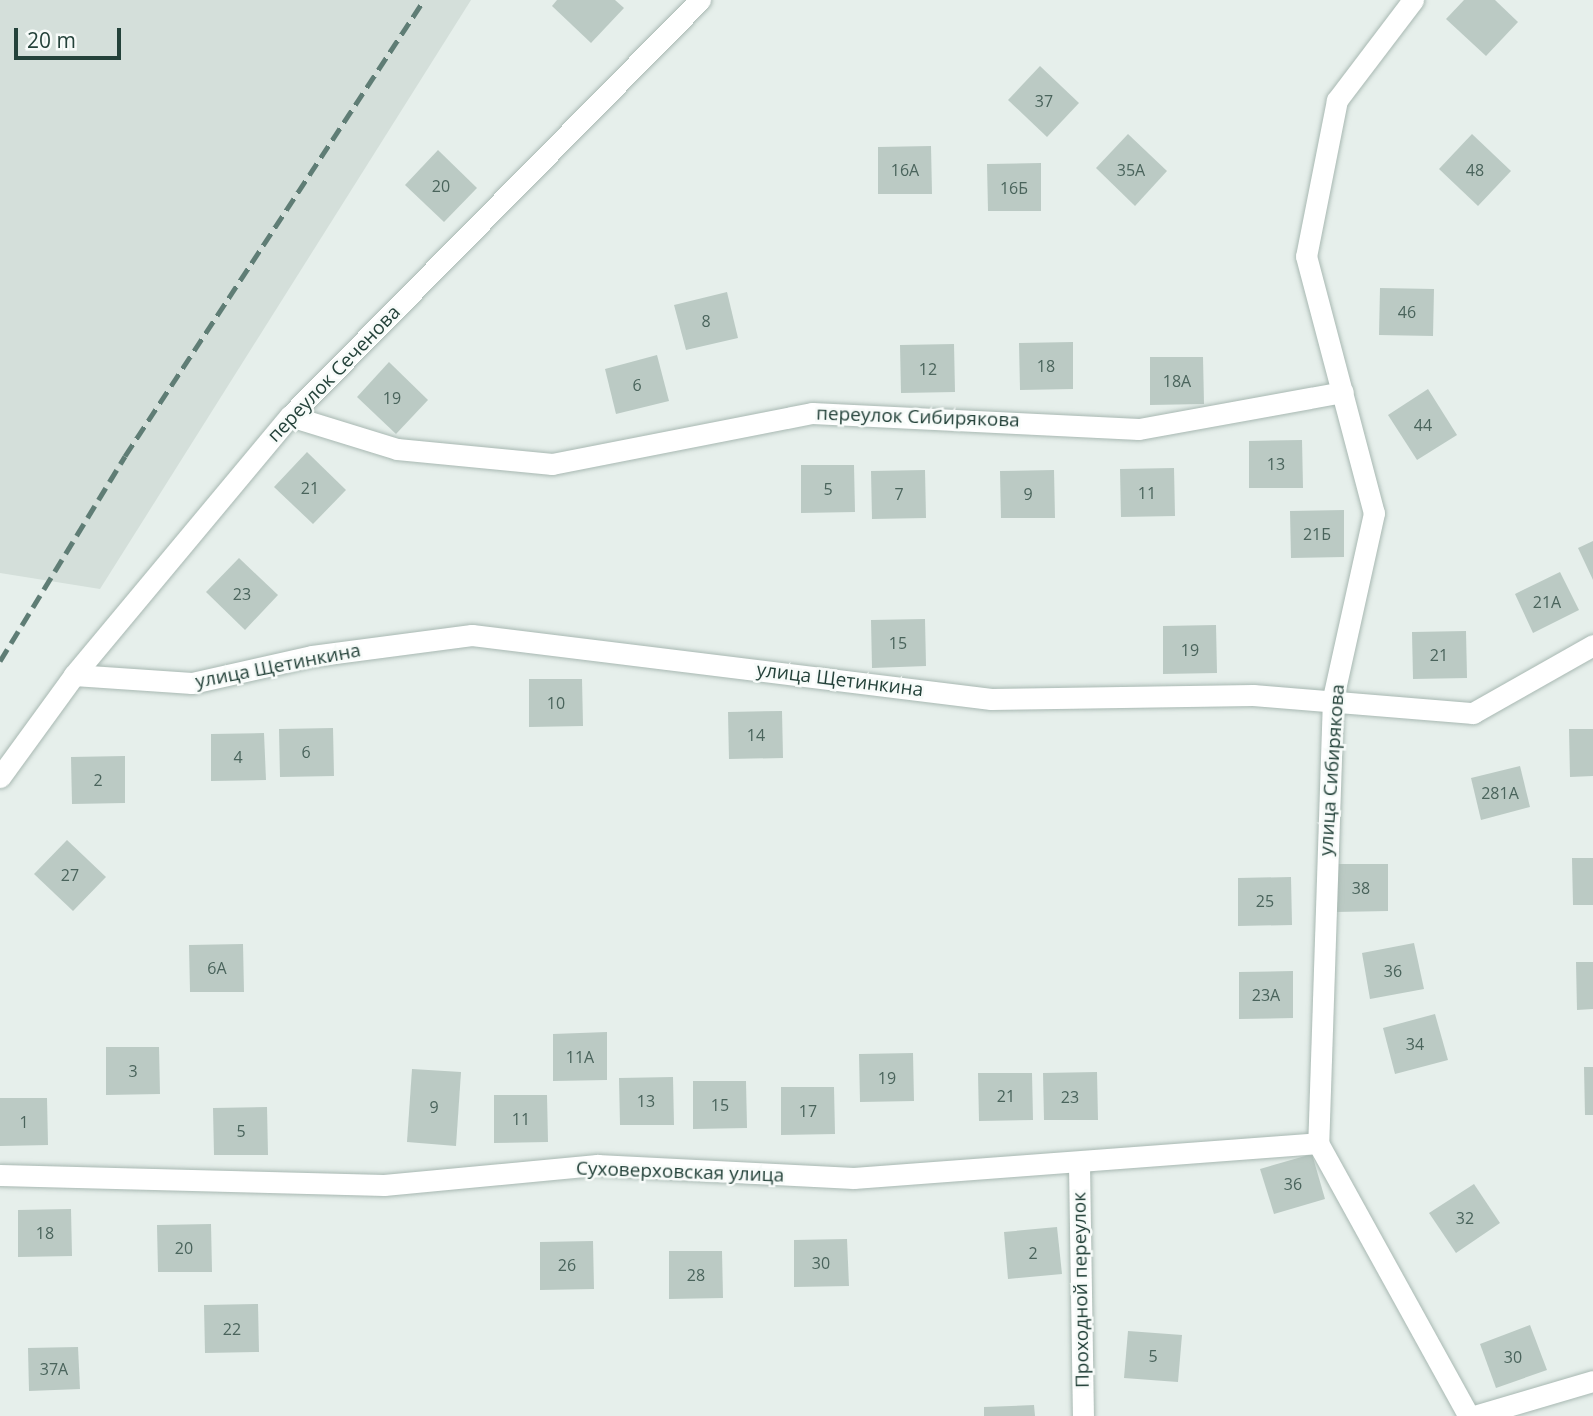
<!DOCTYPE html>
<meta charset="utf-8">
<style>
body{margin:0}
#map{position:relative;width:1593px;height:1416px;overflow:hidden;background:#e6efeb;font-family:"Open Sans",sans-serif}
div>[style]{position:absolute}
.built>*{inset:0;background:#d4dfda}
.building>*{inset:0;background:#bbcac4}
.roads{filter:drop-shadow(0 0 2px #a8b8b2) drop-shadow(0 0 2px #a8b8b2)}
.minor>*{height:21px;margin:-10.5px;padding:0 10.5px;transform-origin:10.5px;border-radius:10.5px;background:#fff}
.rail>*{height:5px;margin-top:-2.5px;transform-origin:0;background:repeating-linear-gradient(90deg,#5f7d75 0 14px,transparent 0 21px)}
span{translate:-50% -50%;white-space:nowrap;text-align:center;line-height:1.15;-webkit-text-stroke:5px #f7fbf9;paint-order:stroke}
.number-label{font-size:16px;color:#4a645c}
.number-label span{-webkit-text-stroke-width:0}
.street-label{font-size:19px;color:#24423a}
.scale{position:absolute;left:14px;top:28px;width:107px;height:32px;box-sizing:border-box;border:4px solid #24423a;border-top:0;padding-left:9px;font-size:21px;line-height:24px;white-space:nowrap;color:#24423a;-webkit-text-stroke:5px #f7fbf9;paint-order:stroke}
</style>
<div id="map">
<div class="built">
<div style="clip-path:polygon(0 0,471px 0,100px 589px,0 573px)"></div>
</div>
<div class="building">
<div style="clip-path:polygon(557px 0,615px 0,624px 8px,591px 43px,552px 6px)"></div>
<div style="clip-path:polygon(1464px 0,1495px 0,1518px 22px,1486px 56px,1446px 19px)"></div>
<div style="clip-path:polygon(1040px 66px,1079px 103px,1047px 137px,1008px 100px)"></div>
<div style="clip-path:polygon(1128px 134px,1167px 171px,1135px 206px,1096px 168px)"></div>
<div style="clip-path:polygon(1472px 134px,1511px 171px,1478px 206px,1439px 169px)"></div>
<div style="clip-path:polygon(931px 146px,932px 194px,878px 194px,878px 147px)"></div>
<div style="clip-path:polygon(438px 150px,477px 188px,444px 222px,405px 185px)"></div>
<div style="clip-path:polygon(1041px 163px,1041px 211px,988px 211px,987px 164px)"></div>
<div style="clip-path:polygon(1380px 288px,1434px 289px,1433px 336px,1379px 335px)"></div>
<div style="clip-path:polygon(727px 292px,738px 338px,686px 350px,674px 305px)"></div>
<div style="clip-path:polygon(1073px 342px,1073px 389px,1020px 390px,1019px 343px)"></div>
<div style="clip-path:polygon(954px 344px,955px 392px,901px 393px,900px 345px)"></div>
<div style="clip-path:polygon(657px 355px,669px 401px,616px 414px,605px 369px)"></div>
<div style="clip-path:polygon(1150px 357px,1203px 357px,1204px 404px,1150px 405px)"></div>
<div style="clip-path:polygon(389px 362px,428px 400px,396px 434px,357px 397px)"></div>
<div style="clip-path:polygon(1428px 389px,1457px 435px,1417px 460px,1388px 415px)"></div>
<div style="clip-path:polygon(1302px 440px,1303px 488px,1249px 488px,1249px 441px)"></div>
<div style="clip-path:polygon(307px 452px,346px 490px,313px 524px,274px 487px)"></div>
<div style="clip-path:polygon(801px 465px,854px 465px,855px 512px,801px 513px)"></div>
<div style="clip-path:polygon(1174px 468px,1175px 516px,1121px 517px,1120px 469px)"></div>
<div style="clip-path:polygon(925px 470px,926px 518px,872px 519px,871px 471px)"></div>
<div style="clip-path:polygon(1054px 470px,1055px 518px,1001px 518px,1000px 471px)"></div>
<div style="clip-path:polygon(1344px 510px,1344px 557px,1291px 558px,1290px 511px)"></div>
<div style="clip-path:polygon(1593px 541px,1593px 580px,1578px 548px)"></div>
<div style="clip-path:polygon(239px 558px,278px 595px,245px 630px,206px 592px)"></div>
<div style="clip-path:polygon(1560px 572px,1579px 610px,1533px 633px,1515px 594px)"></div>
<div style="clip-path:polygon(925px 619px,926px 666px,872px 668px,871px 620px)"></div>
<div style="clip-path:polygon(1216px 625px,1217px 673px,1163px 674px,1163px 626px)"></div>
<div style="clip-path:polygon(1466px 631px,1467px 678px,1413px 679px,1412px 632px)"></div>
<div style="clip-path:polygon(529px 679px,582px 679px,583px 726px,529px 727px)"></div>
<div style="clip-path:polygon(782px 711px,783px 758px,729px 759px,728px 712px)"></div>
<div style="clip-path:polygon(333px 728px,334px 776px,280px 777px,279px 729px)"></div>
<div style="clip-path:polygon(1569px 729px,1593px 729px,1593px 776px,1570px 777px)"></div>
<div style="clip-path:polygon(264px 733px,266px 780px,211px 781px,211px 734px)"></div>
<div style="clip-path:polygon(125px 756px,125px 803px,72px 804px,71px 757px)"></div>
<div style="clip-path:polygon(1520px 766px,1530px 807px,1481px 820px,1471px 778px)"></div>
<div style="clip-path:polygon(67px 840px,106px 877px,73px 911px,34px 874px)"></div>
<div style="clip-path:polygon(1572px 858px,1593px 858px,1593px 905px,1573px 905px)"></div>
<div style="clip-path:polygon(1334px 864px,1388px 864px,1388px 911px,1335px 912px)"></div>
<div style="clip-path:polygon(1291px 877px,1292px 925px,1238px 926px,1238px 878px)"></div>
<div style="clip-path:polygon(1414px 943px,1424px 989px,1370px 999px,1362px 953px)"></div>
<div style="clip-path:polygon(243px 944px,244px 992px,190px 992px,189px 945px)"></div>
<div style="clip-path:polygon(1576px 962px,1593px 962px,1593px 1009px,1577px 1010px)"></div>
<div style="clip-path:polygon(1293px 971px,1293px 1018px,1239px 1019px,1239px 972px)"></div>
<div style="clip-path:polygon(1435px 1014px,1448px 1060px,1395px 1074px,1383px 1028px)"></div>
<div style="clip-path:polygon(607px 1032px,607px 1080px,553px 1081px,553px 1034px)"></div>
<div style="clip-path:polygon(106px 1047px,159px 1047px,160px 1094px,106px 1095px)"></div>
<div style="clip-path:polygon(913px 1053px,914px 1101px,860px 1102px,859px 1054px)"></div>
<div style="clip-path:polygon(1584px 1067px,1593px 1067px,1593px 1115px,1585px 1115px)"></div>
<div style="clip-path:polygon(412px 1069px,461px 1072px,456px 1146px,407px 1142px)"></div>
<div style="clip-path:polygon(1097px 1072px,1098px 1120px,1044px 1120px,1043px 1073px)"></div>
<div style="clip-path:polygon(978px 1073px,1032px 1073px,1033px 1120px,979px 1121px)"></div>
<div style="clip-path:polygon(673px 1077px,674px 1125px,620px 1125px,619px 1078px)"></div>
<div style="clip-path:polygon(693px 1081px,746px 1081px,747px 1128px,693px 1129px)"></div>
<div style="clip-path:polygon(781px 1087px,834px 1087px,835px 1134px,781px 1135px)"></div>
<div style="clip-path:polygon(494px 1095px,547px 1095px,548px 1142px,494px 1143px)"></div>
<div style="clip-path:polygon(0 1098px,47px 1098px,48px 1145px,0 1146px)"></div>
<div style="clip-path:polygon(267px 1107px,268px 1155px,214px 1155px,213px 1108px)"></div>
<div style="clip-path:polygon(1312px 1154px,1325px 1199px,1274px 1214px,1260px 1169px)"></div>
<div style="clip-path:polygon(1474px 1184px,1500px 1223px,1456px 1253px,1429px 1213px)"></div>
<div style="clip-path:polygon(71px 1209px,72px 1256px,18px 1257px,18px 1210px)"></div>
<div style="clip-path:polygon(211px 1224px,212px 1272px,158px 1272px,157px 1225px)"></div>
<div style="clip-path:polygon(1057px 1227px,1062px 1274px,1008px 1279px,1004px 1232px)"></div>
<div style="clip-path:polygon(847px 1239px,849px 1286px,794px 1287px,794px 1240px)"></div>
<div style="clip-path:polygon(593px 1241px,594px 1289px,540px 1290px,540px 1242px)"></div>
<div style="clip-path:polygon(669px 1251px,722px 1251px,723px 1298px,669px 1299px)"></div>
<div style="clip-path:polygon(258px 1304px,259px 1352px,205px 1353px,204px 1305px)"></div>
<div style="clip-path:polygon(1530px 1325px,1547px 1370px,1496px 1388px,1480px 1344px)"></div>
<div style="clip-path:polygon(1128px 1331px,1182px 1335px,1178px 1382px,1124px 1378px)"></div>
<div style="clip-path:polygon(78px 1347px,80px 1389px,29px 1391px,28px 1348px)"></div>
<div style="clip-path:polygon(1034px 1405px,1035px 1416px,984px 1416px,984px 1407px)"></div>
</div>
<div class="roads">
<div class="minor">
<div style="left:1413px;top:0;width:126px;rotate:127.2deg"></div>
<div style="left:1337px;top:100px;width:159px;rotate:101.2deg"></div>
<div style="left:1306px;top:256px;width:266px;rotate:75.2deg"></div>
<div style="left:1374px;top:513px;width:189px;rotate:102.5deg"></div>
<div style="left:1333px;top:698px;width:445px;rotate:91.9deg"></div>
<div style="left:1318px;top:1143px;width:312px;rotate:61.1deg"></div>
<div style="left:290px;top:416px;width:112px;rotate:17.1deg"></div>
<div style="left:397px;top:449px;width:156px;rotate:5.5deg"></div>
<div style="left:552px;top:464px;width:265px;rotate:-11.1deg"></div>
<div style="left:812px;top:413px;width:327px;rotate:2.8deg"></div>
<div style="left:1139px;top:429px;width:207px;rotate:-10.3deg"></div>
<div style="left:74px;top:675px;width:118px;rotate:3.9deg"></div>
<div style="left:192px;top:683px;width:123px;rotate:-12.7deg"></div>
<div style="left:312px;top:656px;width:161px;rotate:-7.5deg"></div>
<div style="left:472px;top:635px;width:523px;rotate:7.03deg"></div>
<div style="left:991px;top:699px;width:262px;rotate:-0.9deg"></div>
<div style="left:1253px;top:695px;width:221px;rotate:4.7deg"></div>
<div style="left:1473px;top:713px;width:138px;rotate:-29.5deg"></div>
<div style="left:0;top:777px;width:126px;rotate:-54deg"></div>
<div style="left:74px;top:675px;width:337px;rotate:-50.2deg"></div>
<div style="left:290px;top:416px;width:584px;rotate:-45.42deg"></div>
<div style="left:1079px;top:1164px;width:252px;rotate:89.1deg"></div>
<div style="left:0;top:1175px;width:384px;rotate:1.5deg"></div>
<div style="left:384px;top:1185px;width:214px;rotate:-5.4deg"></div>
<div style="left:597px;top:1165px;width:257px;rotate:2.9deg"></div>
<div style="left:854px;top:1178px;width:465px;rotate:-4.3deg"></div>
<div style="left:1474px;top:1416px;width:124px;rotate:-16.4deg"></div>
</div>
</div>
<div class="rail">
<div style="left:0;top:661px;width:240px;rotate:-58.6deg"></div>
<div style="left:125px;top:456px;width:545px;rotate:-56.75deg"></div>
</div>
<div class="number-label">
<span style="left:1044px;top:101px">37</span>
<span style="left:905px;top:170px">16А</span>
<span style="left:1131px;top:170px">35А</span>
<span style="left:1475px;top:170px">48</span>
<span style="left:441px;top:186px">20</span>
<span style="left:1014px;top:188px">16Б</span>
<span style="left:1407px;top:312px">46</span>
<span style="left:706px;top:321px">8</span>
<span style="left:1046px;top:366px">18</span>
<span style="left:928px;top:369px">12</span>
<span style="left:1177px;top:381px">18А</span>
<span style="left:637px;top:385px">6</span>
<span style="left:392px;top:398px">19</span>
<span style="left:1423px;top:425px">44</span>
<span style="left:1276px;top:464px">13</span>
<span style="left:310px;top:488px">21</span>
<span style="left:828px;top:489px">5</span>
<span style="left:1147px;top:493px">11</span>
<span style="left:899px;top:494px">7</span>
<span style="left:1028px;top:494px">9</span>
<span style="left:1317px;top:534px">21Б</span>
<span style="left:242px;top:594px">23</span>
<span style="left:1547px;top:602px">21А</span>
<span style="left:898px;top:643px">15</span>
<span style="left:1190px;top:650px">19</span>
<span style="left:1439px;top:655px">21</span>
<span style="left:556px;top:703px">10</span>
<span style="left:756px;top:735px">14</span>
<span style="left:306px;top:752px">6</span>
<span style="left:238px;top:757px">4</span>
<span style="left:98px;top:780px">2</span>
<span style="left:1500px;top:793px">281А</span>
<span style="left:70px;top:875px">27</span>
<span style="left:1361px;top:888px">38</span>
<span style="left:1265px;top:901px">25</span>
<span style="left:217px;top:968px">6А</span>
<span style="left:1393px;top:971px">36</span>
<span style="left:1266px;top:995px">23А</span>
<span style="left:1415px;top:1044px">34</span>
<span style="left:580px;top:1057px">11А</span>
<span style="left:133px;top:1071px">3</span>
<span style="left:887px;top:1078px">19</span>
<span style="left:1006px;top:1096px">21</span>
<span style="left:1070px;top:1097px">23</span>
<span style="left:646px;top:1101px">13</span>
<span style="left:720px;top:1105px">15</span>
<span style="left:434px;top:1107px">9</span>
<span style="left:808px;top:1111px">17</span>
<span style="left:521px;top:1119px">11</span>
<span style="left:24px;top:1122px">1</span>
<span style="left:241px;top:1131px">5</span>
<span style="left:1293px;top:1184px">36</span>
<span style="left:1465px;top:1218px">32</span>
<span style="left:45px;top:1233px">18</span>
<span style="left:184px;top:1248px">20</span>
<span style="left:1033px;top:1253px">2</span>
<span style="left:821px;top:1263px">30</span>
<span style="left:567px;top:1265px">26</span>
<span style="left:696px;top:1275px">28</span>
<span style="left:232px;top:1329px">22</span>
<span style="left:1153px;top:1356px">5</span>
<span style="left:1513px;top:1357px">30</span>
<span style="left:54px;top:1369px">37А</span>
</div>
<div class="street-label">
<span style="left:334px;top:374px;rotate:-46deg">переулок Сеченова</span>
<span style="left:918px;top:417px;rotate:2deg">переулок Сибирякова</span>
<span style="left:278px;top:666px;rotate:-11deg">улица Щетинкина</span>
<span style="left:840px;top:680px;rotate:7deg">улица Щетинкина</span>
<span style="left:1332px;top:770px;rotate:-86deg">улица Сибирякова</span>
<span style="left:680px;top:1172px;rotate:2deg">Суховерховская улица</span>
<span style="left:1081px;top:1290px;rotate:-91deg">Проходной переулок</span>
</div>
<div class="scale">20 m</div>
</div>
